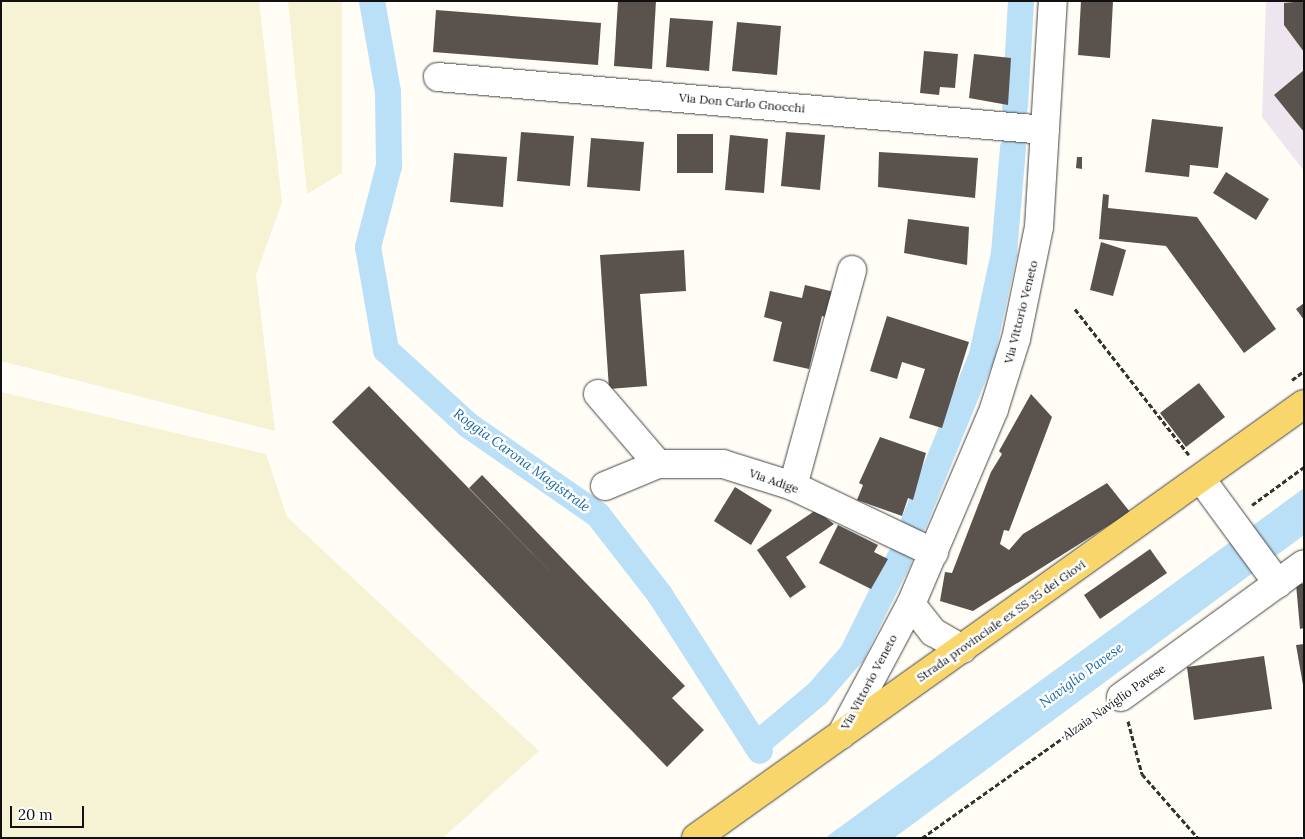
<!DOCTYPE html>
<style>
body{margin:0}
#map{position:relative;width:1305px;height:839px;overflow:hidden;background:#fffdf5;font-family:Lora,serif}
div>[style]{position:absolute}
.industrial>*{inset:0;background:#eee6ef}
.farmland>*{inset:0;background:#f6f3d4}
.water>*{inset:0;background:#b9e0f7}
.canal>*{height:26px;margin:-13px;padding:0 13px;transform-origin:13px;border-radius:13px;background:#b9e0f7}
.building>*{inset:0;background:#5a524d}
.path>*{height:3px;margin-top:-1.5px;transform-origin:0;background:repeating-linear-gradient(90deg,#333 0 5px,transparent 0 7.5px)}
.roads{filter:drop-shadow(0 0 1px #444) drop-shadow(0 0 1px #444)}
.minor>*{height:28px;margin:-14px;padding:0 14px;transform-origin:14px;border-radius:14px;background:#fff}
.major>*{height:28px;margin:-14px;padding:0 14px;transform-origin:14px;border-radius:14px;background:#f9d66b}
span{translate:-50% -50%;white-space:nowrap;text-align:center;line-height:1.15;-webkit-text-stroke:5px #fff;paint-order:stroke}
.street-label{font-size:12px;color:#111}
.water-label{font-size:14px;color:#1768a6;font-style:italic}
.frame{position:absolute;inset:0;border:2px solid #111;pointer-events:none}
.scale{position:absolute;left:10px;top:806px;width:74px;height:22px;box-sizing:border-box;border:2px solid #111;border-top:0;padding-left:6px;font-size:15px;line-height:18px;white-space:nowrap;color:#111;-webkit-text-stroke:4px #fff;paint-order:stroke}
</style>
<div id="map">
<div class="industrial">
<div style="clip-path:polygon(1266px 1px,1304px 1px,1304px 171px,1262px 117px)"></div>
</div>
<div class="farmland">
<div style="clip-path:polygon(1px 1px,259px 1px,282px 202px,256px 275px,275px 431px,1px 361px)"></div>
<div style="clip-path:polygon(288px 1px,342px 1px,342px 173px,307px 194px)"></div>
<div style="clip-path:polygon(1px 392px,266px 454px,287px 517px,539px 751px,443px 838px,1px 838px)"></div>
</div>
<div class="water">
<div style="clip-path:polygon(1304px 488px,1304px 535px,894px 838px,825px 838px)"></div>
</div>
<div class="canal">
<div style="left:372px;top:1px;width:92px;rotate:80deg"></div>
<div style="left:388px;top:92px;width:74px;rotate:89.2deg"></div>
<div style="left:389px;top:166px;width:84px;rotate:104.5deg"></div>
<div style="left:368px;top:247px;width:105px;rotate:80.1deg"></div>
<div style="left:386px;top:350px;width:111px;rotate:42.4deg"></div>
<div style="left:468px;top:425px;width:158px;rotate:34.7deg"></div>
<div style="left:598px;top:515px;width:101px;rotate:52.2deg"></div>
<div style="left:660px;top:595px;width:185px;rotate:57.3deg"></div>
<div style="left:1015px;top:106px;width:105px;rotate:-86.7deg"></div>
<div style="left:914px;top:522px;width:180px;rotate:-67.8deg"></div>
<div style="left:982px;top:355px;width:104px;rotate:-77.8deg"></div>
<div style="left:1004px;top:253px;width:106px;rotate:-85.1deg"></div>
<div style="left:756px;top:745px;width:81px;rotate:-40deg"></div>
<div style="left:818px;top:693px;width:52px;rotate:-48.9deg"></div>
<div style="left:852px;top:654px;width:106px;rotate:-63.7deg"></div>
</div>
<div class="building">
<div style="clip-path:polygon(618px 1px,656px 1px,652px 69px,614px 66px)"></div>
<div style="clip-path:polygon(1081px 1px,1113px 1px,1110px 58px,1078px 55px)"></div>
<div style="clip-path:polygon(1304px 1px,1304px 52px,1284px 25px,1284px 3px)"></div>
<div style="clip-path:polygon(436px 10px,601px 23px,598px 65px,433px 52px)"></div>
<div style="clip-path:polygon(670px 18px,713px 21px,709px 71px,666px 67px)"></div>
<div style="clip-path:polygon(737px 22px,781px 26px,777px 75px,732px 71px)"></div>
<div style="clip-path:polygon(924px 51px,958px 54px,955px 88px,940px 87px,939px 95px,920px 93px)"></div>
<div style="clip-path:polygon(974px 54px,1011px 58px,1008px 105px,969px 98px)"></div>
<div style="clip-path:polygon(1304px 70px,1304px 132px,1274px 95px)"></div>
<div style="clip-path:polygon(1152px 119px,1223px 127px,1218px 168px,1190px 165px,1189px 177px,1145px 172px)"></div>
<div style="clip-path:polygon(521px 132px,574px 136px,570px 186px,517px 181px)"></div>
<div style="clip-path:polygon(786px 132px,825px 135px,820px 190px,781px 186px)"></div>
<div style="clip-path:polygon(677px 134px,713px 134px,713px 173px,677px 173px)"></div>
<div style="clip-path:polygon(730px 135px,768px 139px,764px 193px,725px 190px)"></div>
<div style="clip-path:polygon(591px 138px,644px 142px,640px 191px,587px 187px)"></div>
<div style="clip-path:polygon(879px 152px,978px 158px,975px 198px,878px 187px)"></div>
<div style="clip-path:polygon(454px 153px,507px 157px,503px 207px,450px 202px)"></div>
<div style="clip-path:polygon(1077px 157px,1082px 157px,1082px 169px,1076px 168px)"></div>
<div style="clip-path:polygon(1226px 172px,1269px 199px,1256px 220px,1213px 193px)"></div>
<div style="clip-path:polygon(1103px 194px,1109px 195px,1108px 208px,1197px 217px,1276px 329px,1244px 353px,1166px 246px,1099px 239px)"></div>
<div style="clip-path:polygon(908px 219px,969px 227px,967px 265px,904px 253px)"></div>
<div style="clip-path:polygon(1101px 242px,1126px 250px,1113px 296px,1090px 290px)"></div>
<div style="clip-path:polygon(684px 250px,686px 291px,640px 294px,647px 386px,609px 389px,600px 255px)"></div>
<div style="clip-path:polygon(805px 285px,843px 294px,836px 320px,822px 316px,809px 369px,773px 361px,782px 322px,764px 317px,770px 291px,802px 298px)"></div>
<div style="clip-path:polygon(1304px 303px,1304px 320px,1296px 309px)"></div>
<div style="clip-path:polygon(887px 316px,969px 342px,942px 428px,909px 418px,925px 369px,902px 362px,897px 379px,870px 371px)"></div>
<div style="clip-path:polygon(1199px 383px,1225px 417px,1186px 447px,1160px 413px)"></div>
<div style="clip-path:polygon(369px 386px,565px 587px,469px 488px,482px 475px,685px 686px,672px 698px,704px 730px,667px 767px,332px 422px)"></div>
<div style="clip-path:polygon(1031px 394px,1052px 417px,1009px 531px,1004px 530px,1000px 544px,1009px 550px,1023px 534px,1107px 483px,1130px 512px,973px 611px,940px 601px,945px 572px,952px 573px,991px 472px,1002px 454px,999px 451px)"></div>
<div style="clip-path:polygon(880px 437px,926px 453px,913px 500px,908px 498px,902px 516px,857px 500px,863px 485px,859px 483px)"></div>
<div style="clip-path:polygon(735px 487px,772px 510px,751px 545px,714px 521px)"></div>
<div style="clip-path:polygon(816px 510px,834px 524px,786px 557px,806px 587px,790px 598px,757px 550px)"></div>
<div style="clip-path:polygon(838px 525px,878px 545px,874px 552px,888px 559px,871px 589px,819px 563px)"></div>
<div style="clip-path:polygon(1150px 549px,1167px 573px,1100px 619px,1084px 595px)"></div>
<div style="clip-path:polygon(1296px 584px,1304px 584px,1304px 628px,1300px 629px)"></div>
<div style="clip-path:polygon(1304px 644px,1304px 685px,1303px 685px,1296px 645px)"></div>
<div style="clip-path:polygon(1264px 656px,1272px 709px,1194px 720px,1187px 667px)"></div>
</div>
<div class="path">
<div style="left:1075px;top:309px;width:185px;rotate:52deg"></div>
<div style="left:1292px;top:380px;width:15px;rotate:-37deg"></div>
<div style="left:1252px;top:505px;width:64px;rotate:-36.2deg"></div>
<div style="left:1128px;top:721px;width:55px;rotate:75.2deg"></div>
<div style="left:1142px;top:774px;width:85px;rotate:48.8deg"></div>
<div style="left:922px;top:838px;width:219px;rotate:-35.4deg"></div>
</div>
<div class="roads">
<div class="minor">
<div style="left:438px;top:77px;width:609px;rotate:4.99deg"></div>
<div style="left:598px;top:394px;width:92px;rotate:49.4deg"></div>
<div style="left:1201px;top:479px;width:130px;rotate:53.7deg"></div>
<div style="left:605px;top:486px;width:57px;rotate:-22.5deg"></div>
<div style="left:658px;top:464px;width:65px"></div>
<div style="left:723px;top:464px;width:73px;rotate:17.4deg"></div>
<div style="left:793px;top:486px;width:156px;rotate:25.4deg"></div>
<div style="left:793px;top:486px;width:224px;rotate:-74.7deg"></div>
<div style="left:911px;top:604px;width:36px;rotate:52deg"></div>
<div style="left:933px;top:632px;width:34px;rotate:30deg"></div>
<div style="left:1121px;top:697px;width:226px;rotate:-36deg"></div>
<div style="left:841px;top:735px;width:149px;rotate:-61.9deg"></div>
<div style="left:911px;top:604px;width:212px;rotate:-66.9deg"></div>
<div style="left:994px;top:409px;width:73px;rotate:-72.6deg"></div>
<div style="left:1016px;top:339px;width:114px;rotate:-78.4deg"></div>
<div style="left:1039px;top:227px;width:226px;rotate:-86.5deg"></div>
</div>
<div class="major">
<div style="left:696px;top:838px;width:747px;rotate:-35.52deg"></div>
</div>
</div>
<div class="street-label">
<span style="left:742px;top:103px;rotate:5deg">Via Don Carlo Gnocchi</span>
<span style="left:1021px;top:312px;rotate:-76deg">Via Vittorio Veneto</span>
<span style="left:774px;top:481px;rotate:19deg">Via Adige</span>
<span style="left:1001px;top:621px;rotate:-35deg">Strada provinciale ex SS 35 dei Giovi</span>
<span style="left:869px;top:682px;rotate:-62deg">Via Vittorio Veneto</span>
<span style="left:1114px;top:702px;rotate:-35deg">Alzaia Naviglio Pavese</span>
</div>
<div class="water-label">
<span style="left:522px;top:460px;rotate:36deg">Roggia Carona Magistrale</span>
<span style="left:1081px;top:675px;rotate:-36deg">Naviglio Pavese</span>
</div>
<div class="frame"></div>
<div class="scale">20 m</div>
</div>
